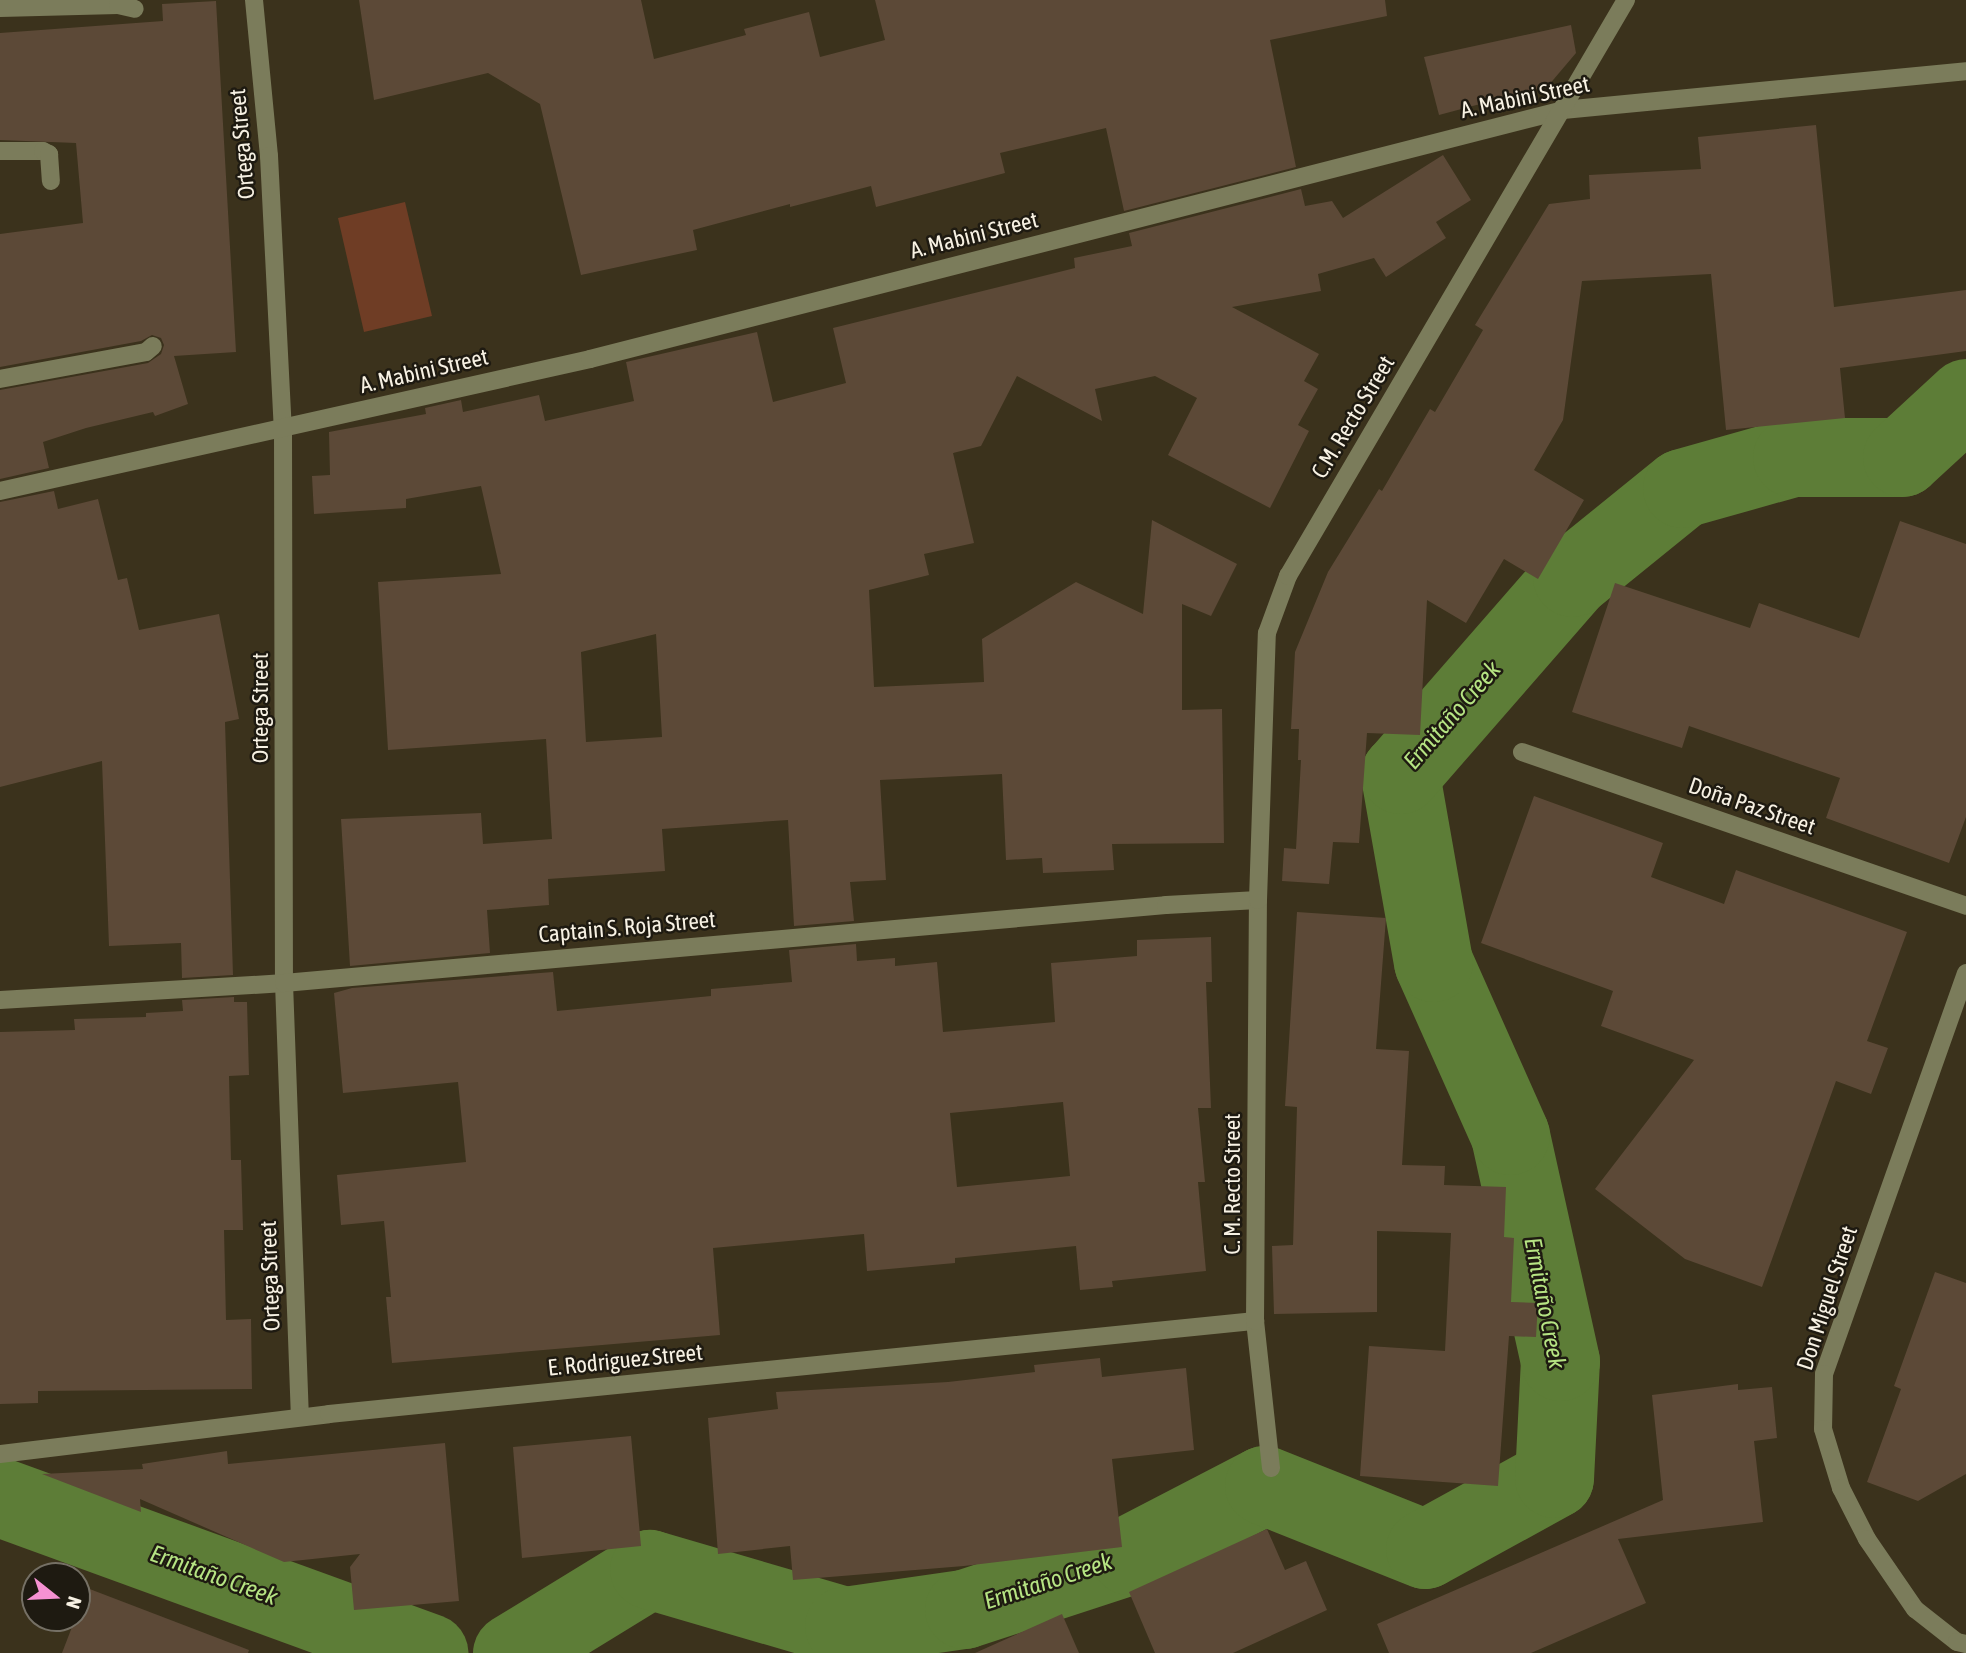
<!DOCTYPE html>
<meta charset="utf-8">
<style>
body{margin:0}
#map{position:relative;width:1966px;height:1653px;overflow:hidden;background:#3b321c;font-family:"Asap Condensed",sans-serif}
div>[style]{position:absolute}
.green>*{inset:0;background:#6f3d25}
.river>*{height:79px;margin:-39.5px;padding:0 39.5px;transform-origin:39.5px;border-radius:39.5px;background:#5d7d37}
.building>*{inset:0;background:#5c4937}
.minor>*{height:18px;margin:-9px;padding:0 9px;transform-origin:9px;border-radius:9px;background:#7b7c5b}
span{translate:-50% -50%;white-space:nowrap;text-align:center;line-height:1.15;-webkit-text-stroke:5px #1e1a11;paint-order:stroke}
.street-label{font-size:23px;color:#f7f1e3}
.water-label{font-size:24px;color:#b6e483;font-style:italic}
.north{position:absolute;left:21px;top:1562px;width:70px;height:70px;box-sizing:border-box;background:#1e1a11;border:2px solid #757065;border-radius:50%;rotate:108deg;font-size:19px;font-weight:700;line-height:28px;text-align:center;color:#f7f1e3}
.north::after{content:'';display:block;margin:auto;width:24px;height:32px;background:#f591d2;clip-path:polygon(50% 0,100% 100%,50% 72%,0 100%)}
</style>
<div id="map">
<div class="green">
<div style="clip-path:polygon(405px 202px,432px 316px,364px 332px,338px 218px)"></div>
</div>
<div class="river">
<div style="left:0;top:1497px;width:456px;rotate:20deg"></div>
<div style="left:512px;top:1653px;width:161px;rotate:-31.5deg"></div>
<div style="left:649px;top:1569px;width:203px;rotate:16.3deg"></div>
<div style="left:844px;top:1626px;width:121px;rotate:-8.1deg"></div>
<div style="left:964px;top:1609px;width:174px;rotate:-18.1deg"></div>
<div style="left:1129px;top:1555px;width:152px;rotate:-27.4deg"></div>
<div style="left:1264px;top:1485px;width:173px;rotate:21.7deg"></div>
<div style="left:1425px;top:1549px;width:147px;rotate:-28.8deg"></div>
<div style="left:1554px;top:1478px;width:117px;rotate:-87.1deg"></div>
<div style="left:1560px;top:1361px;width:231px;rotate:-102.5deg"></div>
<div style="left:1510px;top:1135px;width:189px;rotate:-114deg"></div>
<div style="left:1433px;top:962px;width:191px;rotate:-100deg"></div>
<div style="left:1400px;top:774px;width:262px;rotate:-48.9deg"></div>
<div style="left:1572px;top:577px;width:141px;rotate:-39deg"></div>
<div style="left:1682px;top:488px;width:114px;rotate:-15.7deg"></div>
<div style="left:1792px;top:457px;width:110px"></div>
<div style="left:1902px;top:457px;width:87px;rotate:-42.7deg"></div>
</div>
<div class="building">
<div style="clip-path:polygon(359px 0,641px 0,654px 59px,746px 35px,744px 29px,809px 12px,820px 57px,885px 40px,875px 0,1385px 0,1387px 16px,1270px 40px,1296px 167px,1124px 211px,1106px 128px,1000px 153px,1005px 173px,876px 207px,871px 186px,790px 207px,790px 204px,693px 230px,697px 250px,581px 275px,540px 104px,488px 73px,374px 100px)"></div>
<div style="clip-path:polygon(216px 1px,236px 352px,174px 356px,188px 404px,155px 416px,153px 412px,86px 428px,43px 442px,49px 468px,0 479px,0 390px,148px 363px,161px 354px,164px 345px,161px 338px,152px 335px,141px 341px,0 367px,0 234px,83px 223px,76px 143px,0 140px,0 33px,163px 21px,162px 4px)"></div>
<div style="clip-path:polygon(1571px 25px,1576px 53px,1548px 86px,1439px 115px,1424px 57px)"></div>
<div style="clip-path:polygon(1816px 125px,1834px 307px,1966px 290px,1966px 351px,1840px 368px,1845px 418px,1726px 430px,1711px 274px,1582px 281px,1563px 420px,1534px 470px,1584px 500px,1538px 579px,1504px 559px,1466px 623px,1427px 600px,1420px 735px,1367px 733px,1359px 843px,1333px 842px,1329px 884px,1282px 881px,1284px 848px,1296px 849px,1301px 760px,1298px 760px,1299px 729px,1291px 729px,1295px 652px,1328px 572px,1379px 489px,1382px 491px,1430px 409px,1435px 412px,1483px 330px,1475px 325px,1549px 204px,1590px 199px,1589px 175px,1701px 169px,1698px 137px)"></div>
<div style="clip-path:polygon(evenodd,1443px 155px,1471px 200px,1436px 222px,1446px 238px,1386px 277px,1374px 258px,1318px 274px,1321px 291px,1232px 307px,1319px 354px,1304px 381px,1318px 389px,1298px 425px,1309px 431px,1270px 508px,1168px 455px,1197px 398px,1155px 376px,1095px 389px,1102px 421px,1017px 376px,981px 446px,953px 453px,974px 543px,924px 554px,929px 575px,869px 590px,874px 687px,984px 682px,982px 639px,1076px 582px,1143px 614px,1152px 520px,1237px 564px,1211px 616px,1182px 604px,1182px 710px,1222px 709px,1224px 843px,1112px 844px,1114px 870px,1043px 873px,1042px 858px,1006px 860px,1002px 774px,880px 780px,886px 880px,850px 882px,854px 921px,794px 926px,788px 820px,662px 829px,665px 871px,548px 879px,549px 905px,487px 910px,490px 953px,350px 966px,341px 819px,481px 813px,483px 844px,552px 839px,546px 739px,388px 750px,378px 582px,501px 574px,481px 486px,406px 499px,406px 508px,314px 514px,312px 476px,330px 475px,329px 432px,426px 414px,425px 408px,461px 400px,463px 412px,539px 395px,545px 421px,634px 401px,626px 362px,757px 332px,773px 402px,846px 383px,833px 328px,1075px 268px,1074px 258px,1132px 246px,1129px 233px,1301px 189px,1305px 206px,1332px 201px,1343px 218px,1443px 155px,656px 634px,662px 737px,586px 742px,581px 652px,656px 634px)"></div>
<div style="clip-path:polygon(54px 491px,58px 509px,98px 499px,118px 580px,127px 578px,139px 630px,219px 614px,239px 719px,225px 722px,233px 975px,182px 978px,181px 943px,109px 946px,102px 761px,0 787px,0 502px)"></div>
<div style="clip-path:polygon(1900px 521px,1966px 544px,1966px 817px,1949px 863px,1826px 818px,1840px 778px,1689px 726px,1682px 748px,1572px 712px,1615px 583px,1750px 628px,1759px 603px,1859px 638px)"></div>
<div style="clip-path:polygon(1534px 796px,1663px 843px,1651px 877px,1724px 904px,1736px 870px,1907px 932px,1867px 1041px,1888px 1048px,1871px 1094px,1836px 1081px,1762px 1287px,1685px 1259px,1595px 1189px,1694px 1060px,1601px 1026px,1613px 991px,1481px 943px)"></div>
<div style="clip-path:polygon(1297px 912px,1386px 918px,1376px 1049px,1409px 1051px,1402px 1165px,1445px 1166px,1444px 1185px,1506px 1187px,1504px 1237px,1514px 1238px,1511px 1302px,1538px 1303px,1536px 1337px,1509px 1336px,1498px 1486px,1360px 1476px,1369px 1346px,1445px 1351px,1451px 1233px,1377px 1231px,1377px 1312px,1274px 1314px,1272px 1246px,1293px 1245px,1297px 1107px,1285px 1106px)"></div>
<div style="clip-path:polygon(evenodd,1211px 937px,1212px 982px,1206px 982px,1211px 1108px,1198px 1108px,1205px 1182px,1198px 1182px,1206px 1271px,1112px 1281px,1113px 1287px,1080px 1290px,1076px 1246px,955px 1258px,955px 1263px,867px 1271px,864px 1234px,713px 1248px,720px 1335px,392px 1363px,386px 1297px,391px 1297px,384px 1221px,341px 1225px,337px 1175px,466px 1162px,458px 1082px,343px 1093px,334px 993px,352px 988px,553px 972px,557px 1011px,711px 996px,711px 989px,792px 982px,789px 950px,856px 944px,857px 961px,895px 958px,895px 966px,937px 962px,943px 1032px,1055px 1022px,1051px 963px,1137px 956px,1137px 940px,1211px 937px,1063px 1102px,1070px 1176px,957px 1187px,950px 1113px,1063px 1102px)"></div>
<div style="clip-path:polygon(234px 997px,234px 1002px,247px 1002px,249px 1075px,229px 1076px,231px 1160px,241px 1160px,243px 1230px,224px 1230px,226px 1320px,251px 1319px,252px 1389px,38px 1391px,38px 1403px,0 1404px,0 1032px,75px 1030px,74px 1019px,146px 1017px,146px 1013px,183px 1011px,182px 1000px)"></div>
<div style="clip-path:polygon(1935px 1272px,1966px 1283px,1966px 1474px,1918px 1501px,1867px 1482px,1901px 1389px,1894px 1386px)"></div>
<div style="clip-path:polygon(1100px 1358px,1102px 1377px,1186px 1368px,1194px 1450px,1112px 1459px,1122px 1547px,964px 1566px,793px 1580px,790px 1546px,718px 1554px,708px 1418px,778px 1409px,776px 1392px,948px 1382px,1035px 1372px,1034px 1365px)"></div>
<div style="clip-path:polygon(1738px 1384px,1738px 1390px,1772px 1387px,1777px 1438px,1754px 1441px,1763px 1522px,1618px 1539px,1646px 1603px,1531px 1653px,1389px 1653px,1377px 1624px,1663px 1500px,1652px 1395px)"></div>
<div style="clip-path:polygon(631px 1436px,641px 1546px,522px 1558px,513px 1447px)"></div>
<div style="clip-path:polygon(445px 1443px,459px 1601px,354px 1610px,350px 1567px,360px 1554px,284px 1562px,140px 1499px,141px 1512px,42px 1474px,143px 1469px,142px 1464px,227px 1451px,228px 1464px)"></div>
<div style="clip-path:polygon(1267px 1529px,1285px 1570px,1306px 1561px,1327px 1610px,1233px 1653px,1155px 1653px,1129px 1592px)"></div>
<div style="clip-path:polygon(87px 1588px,249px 1650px,248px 1653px,62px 1653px)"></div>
<div style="clip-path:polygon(1062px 1614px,1079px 1653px,975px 1653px)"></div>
</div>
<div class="minor">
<div style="left:254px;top:0;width:157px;rotate:84.5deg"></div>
<div style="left:269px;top:156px;width:273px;rotate:87.1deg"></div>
<div style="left:283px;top:429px;width:554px;rotate:89.9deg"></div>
<div style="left:284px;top:983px;width:434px;rotate:87.9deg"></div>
<div style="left:0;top:8px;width:118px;rotate:-1.5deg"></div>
<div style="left:118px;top:5px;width:17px;rotate:13deg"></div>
<div style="left:0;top:151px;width:43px"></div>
<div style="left:43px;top:151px;width:7px;rotate:27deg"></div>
<div style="left:49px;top:154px;width:27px;rotate:86deg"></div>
<div style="left:0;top:379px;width:148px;rotate:-10.5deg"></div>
<div style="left:146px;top:352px;width:9px;rotate:-41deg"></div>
<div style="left:0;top:491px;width:605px;rotate:-12.61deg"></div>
<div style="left:590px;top:359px;width:1004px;rotate:-14.35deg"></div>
<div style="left:1563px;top:110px;width:405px;rotate:-5.5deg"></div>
<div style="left:1522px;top:752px;width:470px;rotate:19.1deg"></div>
<div style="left:1966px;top:973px;width:425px;rotate:109.5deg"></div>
<div style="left:1824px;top:1374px;width:55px;rotate:91deg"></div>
<div style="left:1823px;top:1429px;width:62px;rotate:73deg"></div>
<div style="left:1841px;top:1488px;width:57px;rotate:63deg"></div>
<div style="left:1867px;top:1539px;width:85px;rotate:55.6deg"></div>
<div style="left:1915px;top:1609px;width:53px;rotate:38.2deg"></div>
<div style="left:1957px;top:1642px;width:9px;rotate:13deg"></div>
<div style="left:0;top:1000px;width:285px;rotate:-3.4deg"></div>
<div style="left:284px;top:983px;width:885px;rotate:-5.05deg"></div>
<div style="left:1166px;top:905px;width:92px;rotate:-3.1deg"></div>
<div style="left:0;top:1454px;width:331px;rotate:-6.9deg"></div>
<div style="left:329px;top:1414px;width:931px;rotate:-5.74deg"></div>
<div style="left:1271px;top:1468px;width:148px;rotate:-96.2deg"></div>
<div style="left:1255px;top:1321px;width:421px;rotate:-89.6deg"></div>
<div style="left:1258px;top:900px;width:267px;rotate:-88.1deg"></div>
<div style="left:1267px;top:633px;width:61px;rotate:-69.8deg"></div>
<div style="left:1288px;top:576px;width:668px;rotate:-59.6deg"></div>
</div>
<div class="street-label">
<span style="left:1525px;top:97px;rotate:-12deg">A. Mabini Street</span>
<span style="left:242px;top:144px;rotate:-95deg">Ortega Street</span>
<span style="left:974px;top:235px;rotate:-14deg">A. Mabini Street</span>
<span style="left:424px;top:371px;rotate:-13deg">A. Mabini Street</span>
<span style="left:1353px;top:417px;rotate:-59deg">C.M. Recto Street</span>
<span style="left:260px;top:708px;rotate:-90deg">Ortega Street</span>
<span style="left:1752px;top:806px;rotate:19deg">Doña Paz Street</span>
<span style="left:627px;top:927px;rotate:-5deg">Captain S. Roja Street</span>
<span style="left:1232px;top:1184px;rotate:-90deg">C. M. Recto Street</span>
<span style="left:270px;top:1276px;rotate:-92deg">Ortega Street</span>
<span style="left:1827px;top:1298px;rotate:-72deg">Don Miguel Street</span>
<span style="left:625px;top:1360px;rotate:-6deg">E. Rodriguez Street</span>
</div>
<div class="water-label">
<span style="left:1452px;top:715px;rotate:-49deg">Ermitaño Creek</span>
<span style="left:1545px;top:1303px;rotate:79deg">Ermitaño Creek</span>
<span style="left:214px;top:1575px;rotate:20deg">Ermitaño Creek</span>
<span style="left:1048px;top:1581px;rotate:-18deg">Ermitaño Creek</span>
</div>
<div class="north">N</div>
</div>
